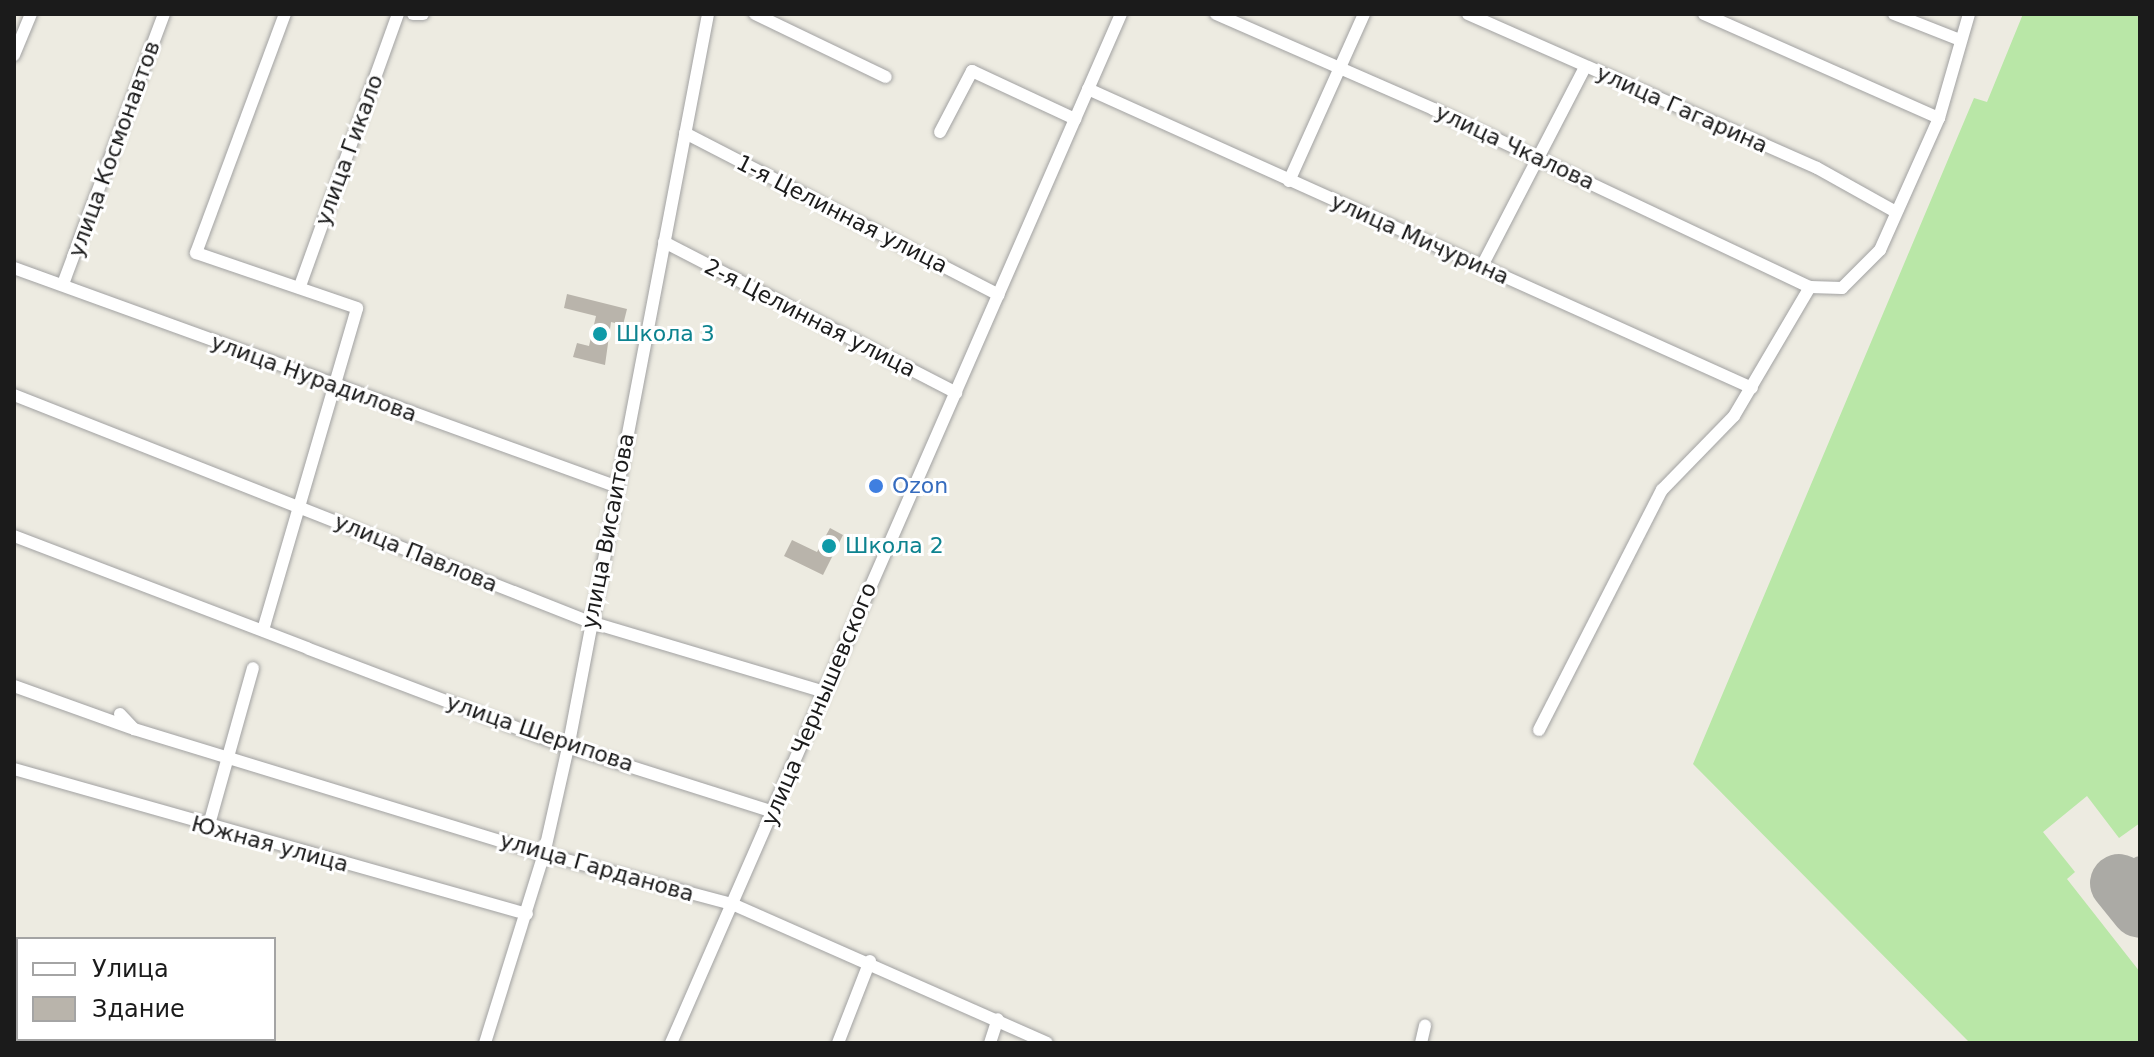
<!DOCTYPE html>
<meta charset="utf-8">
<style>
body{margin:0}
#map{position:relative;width:2154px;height:1057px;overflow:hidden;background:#edebe1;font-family:"DejaVu Sans",sans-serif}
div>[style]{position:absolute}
.grass>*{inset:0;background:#b9e7a7}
.taxiway>*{height:22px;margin:-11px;padding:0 11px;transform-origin:11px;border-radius:11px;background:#abaaa5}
.runway>*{height:58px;margin:-29px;padding:0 29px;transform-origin:29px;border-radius:29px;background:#abaaa5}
.building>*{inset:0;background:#b9b4ab}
.roads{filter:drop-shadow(0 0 2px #a2a2a2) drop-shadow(0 0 2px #a2a2a2)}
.minor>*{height:12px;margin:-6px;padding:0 6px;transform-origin:6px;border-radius:6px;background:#fff}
.rail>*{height:3px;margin-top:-1.5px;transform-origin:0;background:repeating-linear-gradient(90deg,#696969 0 16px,transparent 0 32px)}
.dots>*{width:22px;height:22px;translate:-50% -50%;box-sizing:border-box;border:4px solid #fff;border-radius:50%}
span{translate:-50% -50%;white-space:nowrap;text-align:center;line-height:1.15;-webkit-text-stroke:6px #fff;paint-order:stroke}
.street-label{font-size:22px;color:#1b1b1b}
.culture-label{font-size:22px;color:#0d838f}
.left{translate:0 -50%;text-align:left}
.shop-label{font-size:22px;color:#366cbe}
.frame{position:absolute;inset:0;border:16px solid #1b1b1b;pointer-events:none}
.legend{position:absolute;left:16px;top:937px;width:260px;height:104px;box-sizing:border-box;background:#fff;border:2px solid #a4a4a4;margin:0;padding:10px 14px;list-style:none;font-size:24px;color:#1b1b1b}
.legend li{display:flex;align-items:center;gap:16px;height:40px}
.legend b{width:40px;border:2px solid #a4a4a4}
</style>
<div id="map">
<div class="grass">
<div style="clip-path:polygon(2023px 14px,2140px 14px,2140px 823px,2119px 838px,2087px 796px,2043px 832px,2075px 872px,2067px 879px,2140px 972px,2140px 1043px,1970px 1043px,1693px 764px,1974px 98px,1987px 102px)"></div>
</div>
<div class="taxiway">
<div style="left:2119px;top:883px;width:26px;rotate:-37deg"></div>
</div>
<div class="runway">
<div style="left:2119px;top:883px;width:33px;rotate:51deg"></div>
</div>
<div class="building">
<div style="clip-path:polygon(567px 294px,627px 309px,623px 325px,611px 322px,605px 365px,573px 357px,577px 343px,589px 346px,596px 316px,564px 308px)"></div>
<div style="clip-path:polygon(830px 528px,843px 535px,823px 575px,784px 556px,792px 540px,817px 552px)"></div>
</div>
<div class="roads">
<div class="minor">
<div style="left:413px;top:14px;width:10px"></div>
<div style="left:755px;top:14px;width:145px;rotate:25.7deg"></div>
<div style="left:1216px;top:14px;width:237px;rotate:23.6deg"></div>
<div style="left:1433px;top:109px;width:417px;rotate:25.3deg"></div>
<div style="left:1468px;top:14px;width:381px;rotate:23.8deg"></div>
<div style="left:1817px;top:168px;width:88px;rotate:29.2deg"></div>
<div style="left:1704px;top:14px;width:257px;rotate:23.9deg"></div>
<div style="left:1894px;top:14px;width:71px;rotate:21.5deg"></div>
<div style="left:14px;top:55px;width:44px;rotate:-67.5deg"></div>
<div style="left:1088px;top:89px;width:728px;rotate:24.24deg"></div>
<div style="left:940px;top:132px;width:69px;rotate:-62.3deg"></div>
<div style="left:972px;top:71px;width:114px;rotate:25deg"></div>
<div style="left:685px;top:133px;width:353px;rotate:27.3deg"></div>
<div style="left:1289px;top:181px;width:183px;rotate:-65.8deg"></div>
<div style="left:664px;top:242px;width:329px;rotate:27.3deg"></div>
<div style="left:1482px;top:266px;width:224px;rotate:-62.6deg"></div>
<div style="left:14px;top:268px;width:639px;rotate:19.94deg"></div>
<div style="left:63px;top:284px;width:288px;rotate:-69.5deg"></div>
<div style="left:300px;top:286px;width:289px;rotate:-70.2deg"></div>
<div style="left:14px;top:395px;width:619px;rotate:21.51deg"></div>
<div style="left:590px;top:622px;width:245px;rotate:16.6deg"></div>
<div style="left:14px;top:536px;width:314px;rotate:20.9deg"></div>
<div style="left:263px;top:630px;width:335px;rotate:-73.7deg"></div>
<div style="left:357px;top:308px;width:170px;rotate:-161.1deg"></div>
<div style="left:196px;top:253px;width:255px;rotate:-69.6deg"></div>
<div style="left:309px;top:649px;width:264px;rotate:20.8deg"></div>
<div style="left:556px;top:743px;width:228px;rotate:17.6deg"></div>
<div style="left:14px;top:686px;width:124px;rotate:19.7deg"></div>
<div style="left:120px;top:714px;width:21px;rotate:47deg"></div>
<div style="left:134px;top:729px;width:429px;rotate:17deg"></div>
<div style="left:544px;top:854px;width:195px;rotate:14.9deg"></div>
<div style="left:732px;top:904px;width:344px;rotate:23.8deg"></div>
<div style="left:1539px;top:730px;width:270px;rotate:-62.9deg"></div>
<div style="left:1662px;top:490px;width:103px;rotate:-45.8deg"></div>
<div style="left:1734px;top:416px;width:150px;rotate:-59.5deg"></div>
<div style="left:1810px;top:287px;width:32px;rotate:2deg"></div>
<div style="left:1842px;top:288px;width:54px;rotate:-45deg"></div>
<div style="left:1880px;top:250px;width:145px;rotate:-65.9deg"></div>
<div style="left:1939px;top:118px;width:108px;rotate:-73.9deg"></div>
<div style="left:14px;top:769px;width:533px;rotate:15.78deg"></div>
<div style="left:208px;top:828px;width:166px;rotate:-74.3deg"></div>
<div style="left:14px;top:978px;width:4px;rotate:14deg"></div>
<div style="left:249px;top:1039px;width:16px;rotate:14deg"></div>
<div style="left:485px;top:1043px;width:198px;rotate:-72.7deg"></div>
<div style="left:544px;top:854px;width:114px;rotate:-77.3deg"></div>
<div style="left:569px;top:743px;width:742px;rotate:-79.2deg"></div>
<div style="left:671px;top:1043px;width:1123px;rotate:-66.38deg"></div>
<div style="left:838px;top:1043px;width:88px;rotate:-68.7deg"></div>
<div style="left:990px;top:1043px;width:25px;rotate:-72deg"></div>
<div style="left:1421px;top:1043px;width:18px;rotate:-77deg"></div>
</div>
</div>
<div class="rail">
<div style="left:14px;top:1040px;width:9px;rotate:18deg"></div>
</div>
<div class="dots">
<div style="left:600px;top:334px;background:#0f9aa8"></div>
<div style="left:876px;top:486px;background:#3f7fe0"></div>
<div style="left:829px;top:546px;background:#0f9aa8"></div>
</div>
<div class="street-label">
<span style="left:1682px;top:109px;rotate:24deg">улица Гагарина</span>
<span style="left:1515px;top:147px;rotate:25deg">улица Чкалова</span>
<span style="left:114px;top:149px;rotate:-70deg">улица Космонавтов</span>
<span style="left:349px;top:150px;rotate:-70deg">улица Гикало</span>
<span style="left:842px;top:214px;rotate:27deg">1-я Целинная улица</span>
<span style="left:1420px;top:239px;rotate:24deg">улица Мичурина</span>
<span style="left:810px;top:318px;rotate:27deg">2-я Целинная улица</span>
<span style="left:314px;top:378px;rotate:20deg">улица Нурадилова</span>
<span style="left:608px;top:531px;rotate:-79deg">улица Висаитова</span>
<span style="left:416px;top:553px;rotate:22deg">улица Павлова</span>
<span style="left:819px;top:704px;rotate:-67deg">улица Чернышевского</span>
<span style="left:540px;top:733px;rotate:19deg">улица Шерипова</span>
<span style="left:270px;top:844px;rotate:15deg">Южная улица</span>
<span style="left:597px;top:867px;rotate:16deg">улица Гарданова</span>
</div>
<div class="culture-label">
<span class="left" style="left:616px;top:334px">Школа 3</span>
<span class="left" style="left:845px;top:546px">Школа 2</span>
</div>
<div class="shop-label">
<span class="left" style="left:892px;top:486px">Ozon</span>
</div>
<div class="frame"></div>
<ul class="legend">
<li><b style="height:10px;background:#fff"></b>Улица</li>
<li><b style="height:22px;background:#b9b4ab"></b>Здание</li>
</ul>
</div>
